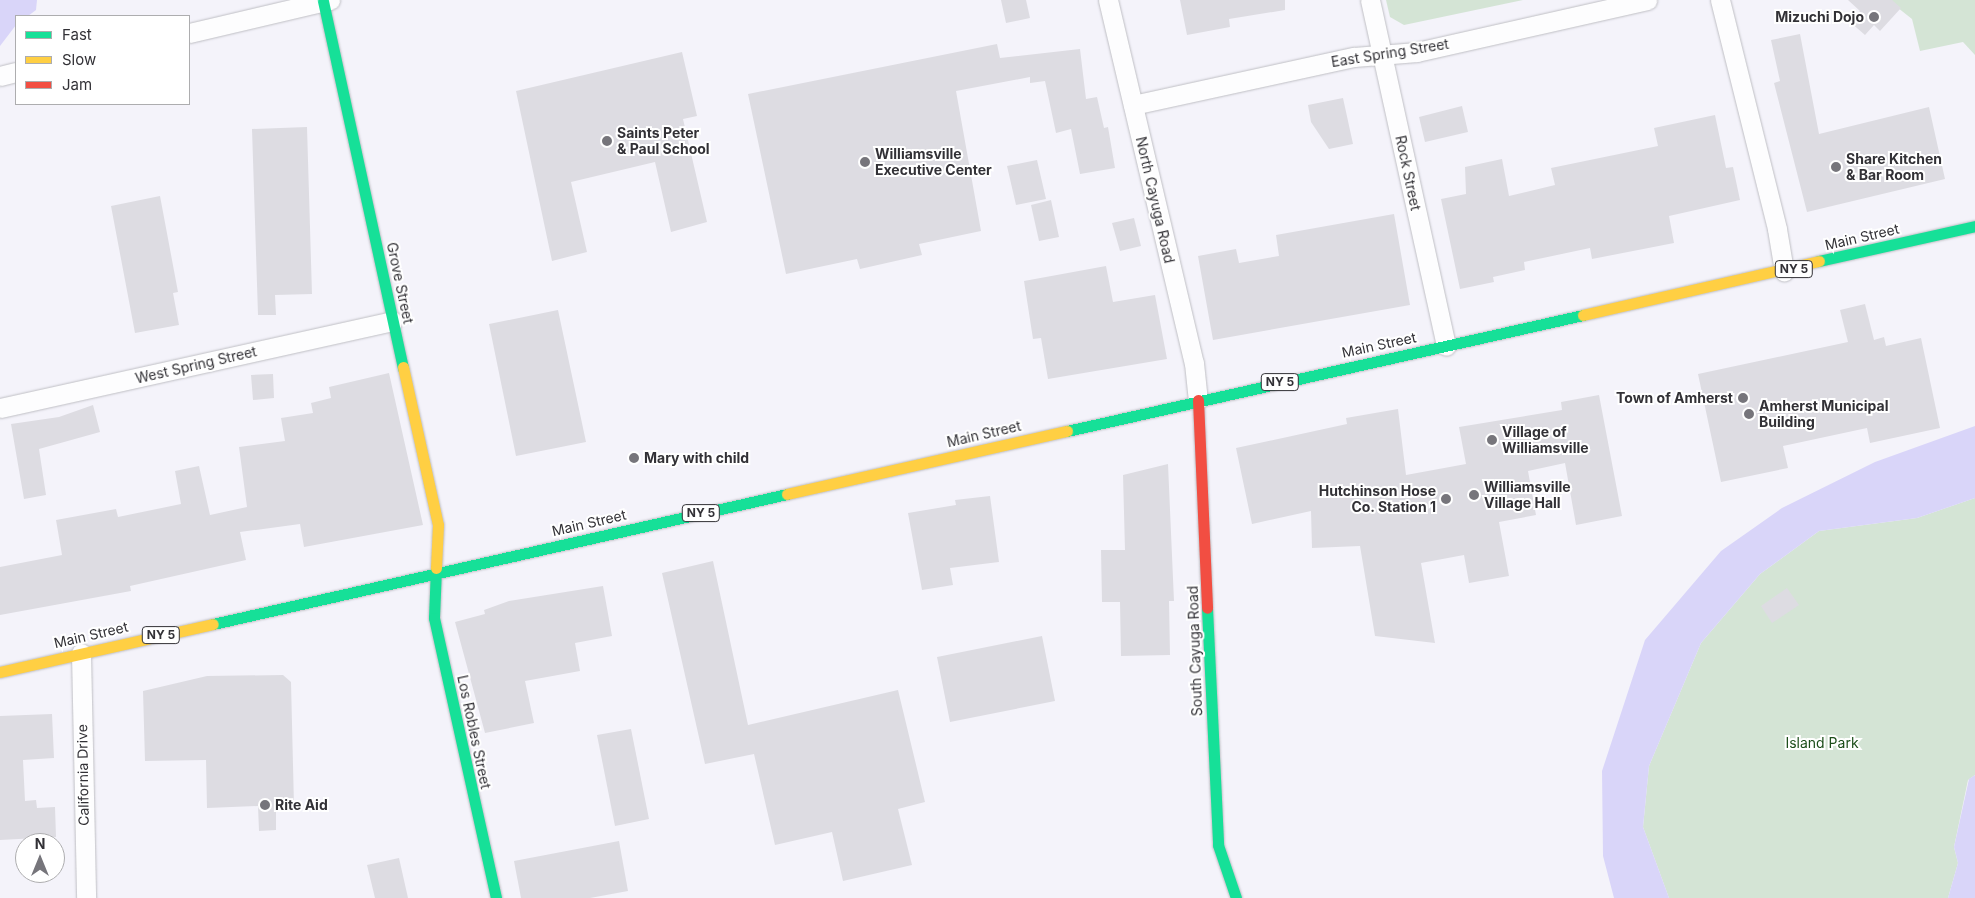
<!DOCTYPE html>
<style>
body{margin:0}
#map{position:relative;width:1975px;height:898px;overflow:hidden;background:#f4f3fa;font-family:Inter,sans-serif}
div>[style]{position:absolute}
.green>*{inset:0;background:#d4e4d5}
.water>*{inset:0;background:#d9d5f9}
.building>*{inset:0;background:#dddce2}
.roads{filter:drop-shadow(0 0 1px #bfbfc4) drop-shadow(0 0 1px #bfbfc4)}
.street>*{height:19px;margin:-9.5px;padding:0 9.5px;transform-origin:9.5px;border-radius:9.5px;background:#fdfdfe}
.fast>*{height:11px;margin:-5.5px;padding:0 5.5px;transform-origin:5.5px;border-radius:5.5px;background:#16e098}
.slow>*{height:11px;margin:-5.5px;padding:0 5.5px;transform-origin:5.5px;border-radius:5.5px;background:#ffcf43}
.jam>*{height:11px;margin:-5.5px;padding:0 5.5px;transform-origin:5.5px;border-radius:5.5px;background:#f24e42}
.dots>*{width:14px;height:14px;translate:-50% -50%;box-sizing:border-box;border:2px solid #fff;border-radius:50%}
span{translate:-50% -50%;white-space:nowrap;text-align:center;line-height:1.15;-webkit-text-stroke:4px #fff;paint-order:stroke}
.shield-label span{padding:1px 4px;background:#fff;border:1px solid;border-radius:4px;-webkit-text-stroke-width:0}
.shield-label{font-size:12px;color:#323136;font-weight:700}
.poi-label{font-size:14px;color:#323136;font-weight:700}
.right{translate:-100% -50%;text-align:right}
.left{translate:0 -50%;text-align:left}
.street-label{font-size:14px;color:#323136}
.park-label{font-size:14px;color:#1c4e1a}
.legend{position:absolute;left:15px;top:15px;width:175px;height:90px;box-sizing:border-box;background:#fff;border:1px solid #adadaf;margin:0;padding:6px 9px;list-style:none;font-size:15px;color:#323136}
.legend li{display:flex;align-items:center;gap:10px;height:25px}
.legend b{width:25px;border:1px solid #adadaf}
.north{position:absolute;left:15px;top:833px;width:50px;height:50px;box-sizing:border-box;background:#fff;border:1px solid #adadaf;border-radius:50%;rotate:0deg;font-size:14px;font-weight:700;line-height:20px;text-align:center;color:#323136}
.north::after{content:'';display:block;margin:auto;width:18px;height:22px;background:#76757b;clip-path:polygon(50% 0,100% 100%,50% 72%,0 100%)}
</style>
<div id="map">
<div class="green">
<div style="clip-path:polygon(1386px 0,1523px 0,1404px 25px,1390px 17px)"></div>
<div style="clip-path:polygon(1888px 0,1975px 0,1975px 55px,1963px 42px,1920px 51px,1912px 19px)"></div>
<div style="clip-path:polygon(1975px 498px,1975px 775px,1968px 780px,1954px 847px,1958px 863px,1948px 898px,1669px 898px,1643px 827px,1649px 766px,1701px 643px,1760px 574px,1819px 531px,1917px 518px)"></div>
</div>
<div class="water">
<div style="clip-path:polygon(0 0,37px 0,36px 10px,28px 16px,16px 16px,16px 25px,0 46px)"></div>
<div style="clip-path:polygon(1975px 426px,1975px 498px,1917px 518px,1819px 531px,1760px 574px,1701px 643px,1649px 766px,1643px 827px,1669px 898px,1614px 898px,1603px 856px,1602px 771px,1645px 640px,1721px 551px,1782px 508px,1875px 462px)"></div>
<div style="clip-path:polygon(1975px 775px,1975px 898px,1948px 898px,1958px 863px,1954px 847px,1969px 779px)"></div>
</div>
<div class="building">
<div style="clip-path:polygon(1001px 0,1026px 0,1030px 18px,1006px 23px)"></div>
<div style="clip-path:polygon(1180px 0,1285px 0,1285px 10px,1229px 19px,1230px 27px,1187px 35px)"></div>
<div style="clip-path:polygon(1848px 0,1892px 0,1901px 8px,1880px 31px,1874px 25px,1865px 35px,1850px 22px,1860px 11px)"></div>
<div style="clip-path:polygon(1800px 34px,1819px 134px,1929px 107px,1945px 179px,1807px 212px,1774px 83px,1780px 81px,1771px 40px)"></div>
<div style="clip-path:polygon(997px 44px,1000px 58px,1080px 49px,1086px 99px,1097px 97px,1104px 128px,1108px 127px,1115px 168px,1080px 174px,1071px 129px,1056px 133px,1045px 81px,1030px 83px,1030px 77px,956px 91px,981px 231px,919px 244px,922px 255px,860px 269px,857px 259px,786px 274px,748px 94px)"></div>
<div style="clip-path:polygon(682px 52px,697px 116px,683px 119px,707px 222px,671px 232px,655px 162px,571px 182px,587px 252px,552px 261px,516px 91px)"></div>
<div style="clip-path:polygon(1343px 98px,1353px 144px,1329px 149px,1311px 122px,1308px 105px)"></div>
<div style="clip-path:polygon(1462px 106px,1468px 132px,1425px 142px,1419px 117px)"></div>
<div style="clip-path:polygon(1715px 115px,1726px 168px,1733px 167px,1740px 200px,1669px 216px,1674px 243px,1592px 259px,1590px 248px,1524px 262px,1525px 270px,1493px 277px,1494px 282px,1460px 289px,1441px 199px,1466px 194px,1465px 167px,1502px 159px,1509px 196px,1555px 185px,1551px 168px,1658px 146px,1654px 128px)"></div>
<div style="clip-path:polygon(307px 127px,312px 294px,275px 295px,276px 315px,258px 315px,252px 129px)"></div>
<div style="clip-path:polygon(1037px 160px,1046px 199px,1016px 205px,1007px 166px)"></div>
<div style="clip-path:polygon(160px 196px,178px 292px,173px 293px,179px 325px,135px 333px,111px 206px)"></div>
<div style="clip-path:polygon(1051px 200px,1059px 237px,1039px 241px,1031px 205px)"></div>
<div style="clip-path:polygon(1394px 214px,1410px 305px,1213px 340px,1198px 256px,1236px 249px,1239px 263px,1279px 256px,1276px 235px)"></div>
<div style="clip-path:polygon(1134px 218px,1141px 246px,1120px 251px,1112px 223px)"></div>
<div style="clip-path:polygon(1106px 266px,1113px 302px,1155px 295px,1167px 359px,1048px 379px,1041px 338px,1033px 339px,1024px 281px)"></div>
<div style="clip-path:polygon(1865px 304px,1874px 340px,1884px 337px,1886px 346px,1921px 338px,1940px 428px,1870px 443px,1867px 428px,1783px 446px,1788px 468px,1721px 482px,1698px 374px,1848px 342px,1840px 310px)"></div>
<div style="clip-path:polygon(558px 310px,586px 442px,516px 456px,489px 324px)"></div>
<div style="clip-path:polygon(389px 373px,423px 525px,304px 547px,300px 524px,240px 532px,246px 560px,130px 586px,131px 591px,0 615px,0 567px,62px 555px,56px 520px,116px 509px,118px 517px,181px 504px,175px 471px,199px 466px,210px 515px,247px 507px,239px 447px,285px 441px,281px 418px,313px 413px,311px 403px,331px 398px,329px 387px)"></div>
<div style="clip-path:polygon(273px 374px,274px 398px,253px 400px,251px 375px)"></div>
<div style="clip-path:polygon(1599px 395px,1622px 516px,1576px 525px,1565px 463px,1528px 471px,1536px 515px,1499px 522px,1509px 576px,1469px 583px,1464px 555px,1421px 563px,1435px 643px,1375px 636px,1360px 546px,1312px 548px,1311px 511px,1252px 524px,1236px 448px,1347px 424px,1346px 418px,1398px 409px,1406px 475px,1466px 464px,1459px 427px,1562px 410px,1561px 402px)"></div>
<div style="clip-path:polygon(93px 405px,100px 432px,39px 449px,46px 495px,24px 499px,11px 424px,59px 417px)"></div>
<div style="clip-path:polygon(1168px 464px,1174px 601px,1169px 601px,1170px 655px,1121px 656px,1120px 602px,1102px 602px,1101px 550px,1125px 550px,1123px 475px)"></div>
<div style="clip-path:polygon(990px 496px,999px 562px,950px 568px,953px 585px,922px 590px,908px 513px,956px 505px,955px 500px)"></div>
<div style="clip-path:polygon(713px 561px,748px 725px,898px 690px,925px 802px,898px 809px,912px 865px,843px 881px,832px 832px,775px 845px,754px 754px,705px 764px,662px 573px)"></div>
<div style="clip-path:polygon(603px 586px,612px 636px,575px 643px,580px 671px,525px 681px,534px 723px,485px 733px,455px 622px,485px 614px,484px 610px,509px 601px)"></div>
<div style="clip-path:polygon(1787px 588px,1799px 605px,1772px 623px,1761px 606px)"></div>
<div style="clip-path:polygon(1042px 636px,1055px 701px,950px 722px,937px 657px)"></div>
<div style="clip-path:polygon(283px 675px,291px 682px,294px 806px,276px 806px,276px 830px,259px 831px,258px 806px,207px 808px,206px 760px,145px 761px,143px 691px,207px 676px)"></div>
<div style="clip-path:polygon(52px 714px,54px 758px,23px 760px,25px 801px,36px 800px,37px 808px,55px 807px,56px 837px,0 840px,0 716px)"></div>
<div style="clip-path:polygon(631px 729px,649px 819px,615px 826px,597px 735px)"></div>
<div style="clip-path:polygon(619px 841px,628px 891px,590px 898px,521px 898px,514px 861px)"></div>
<div style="clip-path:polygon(399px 858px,408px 898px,375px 898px,367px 865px)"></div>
</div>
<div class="roads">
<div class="street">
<div style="left:1108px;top:0;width:373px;rotate:76.7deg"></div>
<div style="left:1194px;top:363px;width:37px;rotate:84deg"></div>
<div style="left:1370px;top:0;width:354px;rotate:77.6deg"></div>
<div style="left:1720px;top:0;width:236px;rotate:76deg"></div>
<div style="left:1777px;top:229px;width:43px;rotate:80.5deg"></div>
<div style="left:189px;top:33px;width:145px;rotate:-13.2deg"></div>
<div style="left:0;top:76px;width:16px;rotate:-14deg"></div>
<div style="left:1133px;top:105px;width:226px;rotate:-12.3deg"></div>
<div style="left:1354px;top:57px;width:63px;rotate:-4.5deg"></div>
<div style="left:1417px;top:52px;width:236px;rotate:-12.7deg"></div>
<div style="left:0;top:408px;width:402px;rotate:-12.5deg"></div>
<div style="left:81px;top:653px;width:245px;rotate:88.8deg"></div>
</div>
<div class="fast">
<div style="left:323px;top:1px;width:375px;rotate:77.7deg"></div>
<div style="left:1819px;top:261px;width:160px;rotate:-12.6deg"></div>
<div style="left:1067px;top:431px;width:529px;rotate:-12.67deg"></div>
<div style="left:436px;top:568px;width:50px;rotate:92.3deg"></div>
<div style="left:434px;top:618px;width:287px;rotate:77.5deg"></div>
<div style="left:1207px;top:608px;width:237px;rotate:87.3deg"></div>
<div style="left:1218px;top:845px;width:56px;rotate:71.2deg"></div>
<div style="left:213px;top:624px;width:589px;rotate:-12.76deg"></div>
</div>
<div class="slow">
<div style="left:1583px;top:315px;width:242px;rotate:-12.9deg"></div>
<div style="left:403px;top:367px;width:162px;rotate:77.5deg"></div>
<div style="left:438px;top:525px;width:43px;rotate:92.7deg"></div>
<div style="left:787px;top:494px;width:287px;rotate:-12.7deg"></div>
<div style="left:0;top:672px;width:218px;rotate:-12.7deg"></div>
</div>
<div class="jam">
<div style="left:1198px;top:400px;width:208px;rotate:87.5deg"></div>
</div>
</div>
<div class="dots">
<div style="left:1874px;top:17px;background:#76757b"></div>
<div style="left:607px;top:141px;background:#76757b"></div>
<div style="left:865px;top:162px;background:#76757b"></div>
<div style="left:1836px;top:167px;background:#76757b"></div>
<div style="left:1743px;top:398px;background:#76757b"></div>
<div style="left:1749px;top:414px;background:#76757b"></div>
<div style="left:1492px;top:440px;background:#76757b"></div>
<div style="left:634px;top:458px;background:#76757b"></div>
<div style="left:1474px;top:495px;background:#76757b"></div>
<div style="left:1446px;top:499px;background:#76757b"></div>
<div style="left:265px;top:805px;background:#76757b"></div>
</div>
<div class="shield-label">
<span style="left:1794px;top:269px">NY 5</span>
<span style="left:1280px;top:382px">NY 5</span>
<span style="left:701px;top:513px">NY 5</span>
<span style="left:161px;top:635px">NY 5</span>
</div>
<div class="poi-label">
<span class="right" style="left:1864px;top:17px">Mizuchi Dojo</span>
<span class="left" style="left:617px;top:141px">Saints Peter<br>&amp; Paul School</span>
<span class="left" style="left:875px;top:162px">Williamsville<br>Executive Center</span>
<span class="left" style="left:1846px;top:167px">Share Kitchen<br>&amp; Bar Room</span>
<span class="right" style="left:1733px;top:398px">Town of Amherst</span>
<span class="left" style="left:1759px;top:414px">Amherst Municipal<br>Building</span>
<span class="left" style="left:1502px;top:440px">Village of<br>Williamsville</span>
<span class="left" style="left:644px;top:458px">Mary with child</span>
<span class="left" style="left:1484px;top:495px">Williamsville<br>Village Hall</span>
<span class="right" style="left:1436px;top:499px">Hutchinson Hose<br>Co. Station 1</span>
<span class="left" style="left:275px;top:805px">Rite Aid</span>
</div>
<div class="street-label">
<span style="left:1390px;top:53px;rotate:-9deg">East Spring Street</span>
<span style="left:1408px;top:173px;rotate:78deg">Rock Street</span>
<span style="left:1155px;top:200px;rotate:77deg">North Cayuga Road</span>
<span style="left:1862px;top:237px;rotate:-13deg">Main Street</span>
<span style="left:400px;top:283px;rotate:78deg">Grove Street</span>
<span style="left:1379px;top:345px;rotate:-12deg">Main Street</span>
<span style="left:196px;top:365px;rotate:-13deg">West Spring Street</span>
<span style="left:984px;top:434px;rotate:-13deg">Main Street</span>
<span style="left:589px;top:523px;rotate:-13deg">Main Street</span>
<span style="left:91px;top:635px;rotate:-13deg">Main Street</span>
<span style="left:1195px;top:651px;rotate:-92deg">South Cayuga Road</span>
<span style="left:474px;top:732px;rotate:78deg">Los Robles Street</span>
<span style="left:83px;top:775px;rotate:-91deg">California Drive</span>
</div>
<div class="park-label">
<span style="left:1822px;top:743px">Island Park</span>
</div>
<ul class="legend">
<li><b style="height:6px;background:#16e098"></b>Fast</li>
<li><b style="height:6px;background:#ffcf43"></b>Slow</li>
<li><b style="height:6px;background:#f24e42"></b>Jam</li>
</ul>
<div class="north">N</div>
</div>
